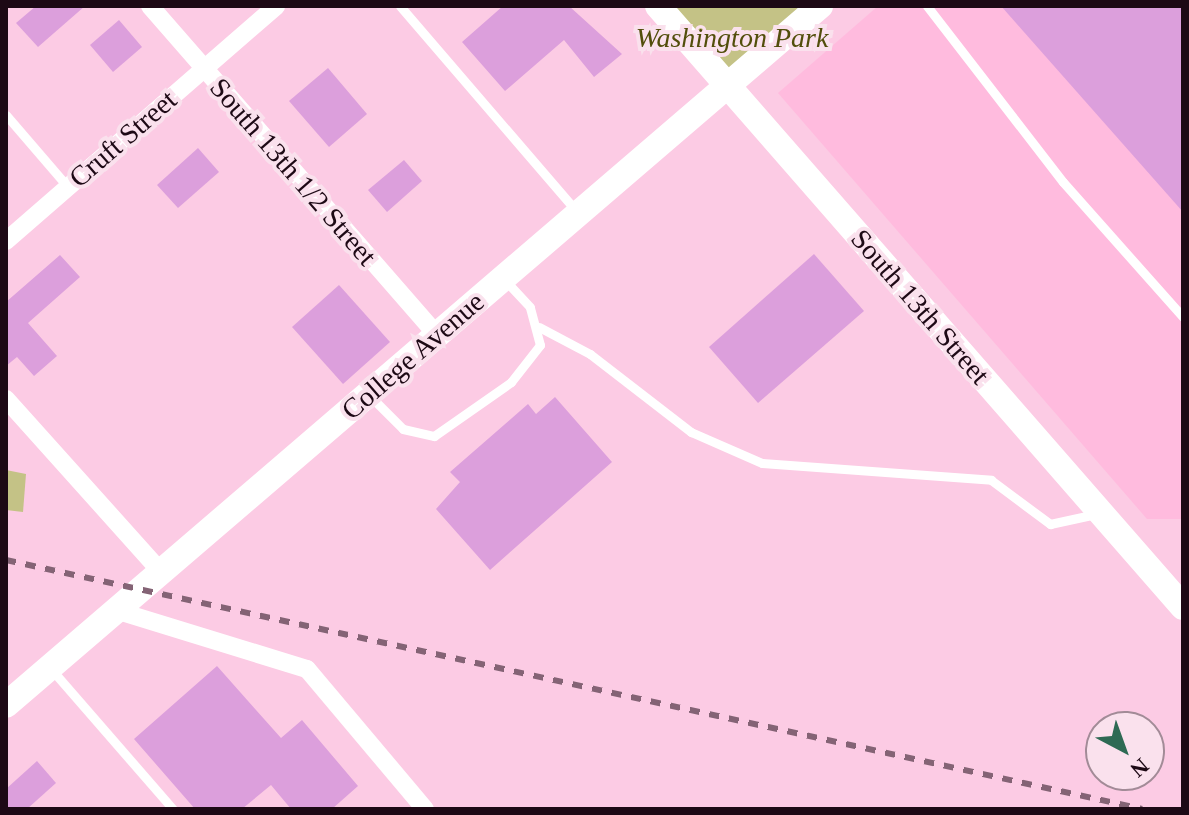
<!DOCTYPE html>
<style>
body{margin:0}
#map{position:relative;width:1189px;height:815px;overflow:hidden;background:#fccbe4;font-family:"Times New Roman",serif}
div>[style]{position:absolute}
.built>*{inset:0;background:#ffbbde}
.green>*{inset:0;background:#c4c286}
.building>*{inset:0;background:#dc9fdc}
.lane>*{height:9px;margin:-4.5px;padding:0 4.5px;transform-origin:4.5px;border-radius:4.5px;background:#fff}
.street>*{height:18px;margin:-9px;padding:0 9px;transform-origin:9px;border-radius:9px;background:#fff}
.secondary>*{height:26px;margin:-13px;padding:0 13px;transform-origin:13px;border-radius:13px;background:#fff}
.rail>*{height:6px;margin-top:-3px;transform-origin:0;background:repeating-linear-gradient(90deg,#846375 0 10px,transparent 0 20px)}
span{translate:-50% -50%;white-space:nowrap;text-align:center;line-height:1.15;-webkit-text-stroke:8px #fae1ed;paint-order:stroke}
.park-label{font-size:28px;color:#524e0b;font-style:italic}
.street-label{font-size:28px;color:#1d0915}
.frame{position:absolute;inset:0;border:8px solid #1d0915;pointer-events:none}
.north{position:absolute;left:1085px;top:711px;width:80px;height:80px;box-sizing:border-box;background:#fae1ed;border:2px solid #a28b97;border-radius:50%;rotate:139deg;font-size:22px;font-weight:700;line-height:32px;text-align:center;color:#1d0915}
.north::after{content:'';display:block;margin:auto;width:28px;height:36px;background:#2e6a54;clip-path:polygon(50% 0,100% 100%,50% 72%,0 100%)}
</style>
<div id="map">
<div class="built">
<div style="clip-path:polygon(878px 6px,1183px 6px,1183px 519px,1147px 519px,778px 93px)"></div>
</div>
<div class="green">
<div style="clip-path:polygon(658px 6px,820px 6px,728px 86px)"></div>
<div style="clip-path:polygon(6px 470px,26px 474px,23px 512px,6px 510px)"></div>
</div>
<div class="building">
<div style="clip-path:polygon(36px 6px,85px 6px,38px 47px,16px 23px)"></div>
<div style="clip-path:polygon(503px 6px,569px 6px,622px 54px,594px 77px,564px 40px,505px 91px,462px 42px)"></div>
<div style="clip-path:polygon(1001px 6px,1183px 6px,1183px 212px)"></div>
<div style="clip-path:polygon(119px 20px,142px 47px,113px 72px,90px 45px)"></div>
<div style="clip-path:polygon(328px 68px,367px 114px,329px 147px,289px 101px)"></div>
<div style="clip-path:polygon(198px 148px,219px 172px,178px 208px,157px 185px)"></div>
<div style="clip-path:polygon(404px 160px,422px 181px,387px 212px,368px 190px)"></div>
<div style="clip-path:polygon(814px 254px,864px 311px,758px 403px,709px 347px)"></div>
<div style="clip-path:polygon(60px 255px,80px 277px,28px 323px,57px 356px,34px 376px,17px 357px,6px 366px,6px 302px)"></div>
<div style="clip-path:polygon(339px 285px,390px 342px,343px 384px,292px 327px)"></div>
<div style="clip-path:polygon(555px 397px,612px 462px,490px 570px,436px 509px,460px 482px,450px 472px,528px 404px,536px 414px)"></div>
<div style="clip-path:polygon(217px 666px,281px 738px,302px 720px,358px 786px,332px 809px,291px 809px,271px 785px,242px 809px,195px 809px,134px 739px)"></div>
<div style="clip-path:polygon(37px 761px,56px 783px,27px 809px,6px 809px,6px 789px)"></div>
</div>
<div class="lane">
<div style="left:400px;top:6px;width:273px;rotate:49.3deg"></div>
<div style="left:927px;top:6px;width:222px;rotate:52.3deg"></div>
<div style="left:1063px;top:182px;width:181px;rotate:48.4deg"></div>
<div style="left:6px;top:115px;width:95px;rotate:49.3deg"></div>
<div style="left:539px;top:327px;width:58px;rotate:27.9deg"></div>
<div style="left:590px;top:354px;width:128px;rotate:37.7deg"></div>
<div style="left:691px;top:432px;width:77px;rotate:23.6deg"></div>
<div style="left:762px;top:463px;width:230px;rotate:4.2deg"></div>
<div style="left:991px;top:480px;width:74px;rotate:36.7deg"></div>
<div style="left:1050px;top:524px;width:47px;rotate:-12.3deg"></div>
<div style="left:369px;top:395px;width:48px;rotate:45deg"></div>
<div style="left:403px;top:429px;width:32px;rotate:13deg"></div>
<div style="left:434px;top:436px;width:94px;rotate:-35deg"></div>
<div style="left:511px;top:382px;width:47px;rotate:-51.9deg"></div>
<div style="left:540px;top:345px;width:39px;rotate:-105deg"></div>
<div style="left:530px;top:307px;width:35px;rotate:-133deg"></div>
<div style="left:52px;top:670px;width:184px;rotate:49deg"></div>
</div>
<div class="street">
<div style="left:150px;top:6px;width:438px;rotate:48.9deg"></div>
<div style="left:6px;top:241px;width:358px;rotate:-41deg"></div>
<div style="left:6px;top:399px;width:232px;rotate:48.1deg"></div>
<div style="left:115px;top:610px;width:201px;rotate:17.1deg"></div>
<div style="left:307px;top:669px;width:183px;rotate:49.9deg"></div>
</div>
<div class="secondary">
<div style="left:658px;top:6px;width:798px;rotate:48.86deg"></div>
<div style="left:6px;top:705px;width:1073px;rotate:-40.65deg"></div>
</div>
<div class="rail">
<div style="left:6px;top:560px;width:1163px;rotate:12.36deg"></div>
</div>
<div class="park-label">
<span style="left:732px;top:38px">Washington Park</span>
</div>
<div class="street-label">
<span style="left:123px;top:139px;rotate:-41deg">Cruft Street</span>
<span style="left:293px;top:172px;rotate:49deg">South 13th 1/2 Street</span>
<span style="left:920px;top:307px;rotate:49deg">South 13th Street</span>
<span style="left:413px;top:356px;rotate:-41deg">College Avenue</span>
</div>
<div class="frame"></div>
<div class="north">N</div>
</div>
